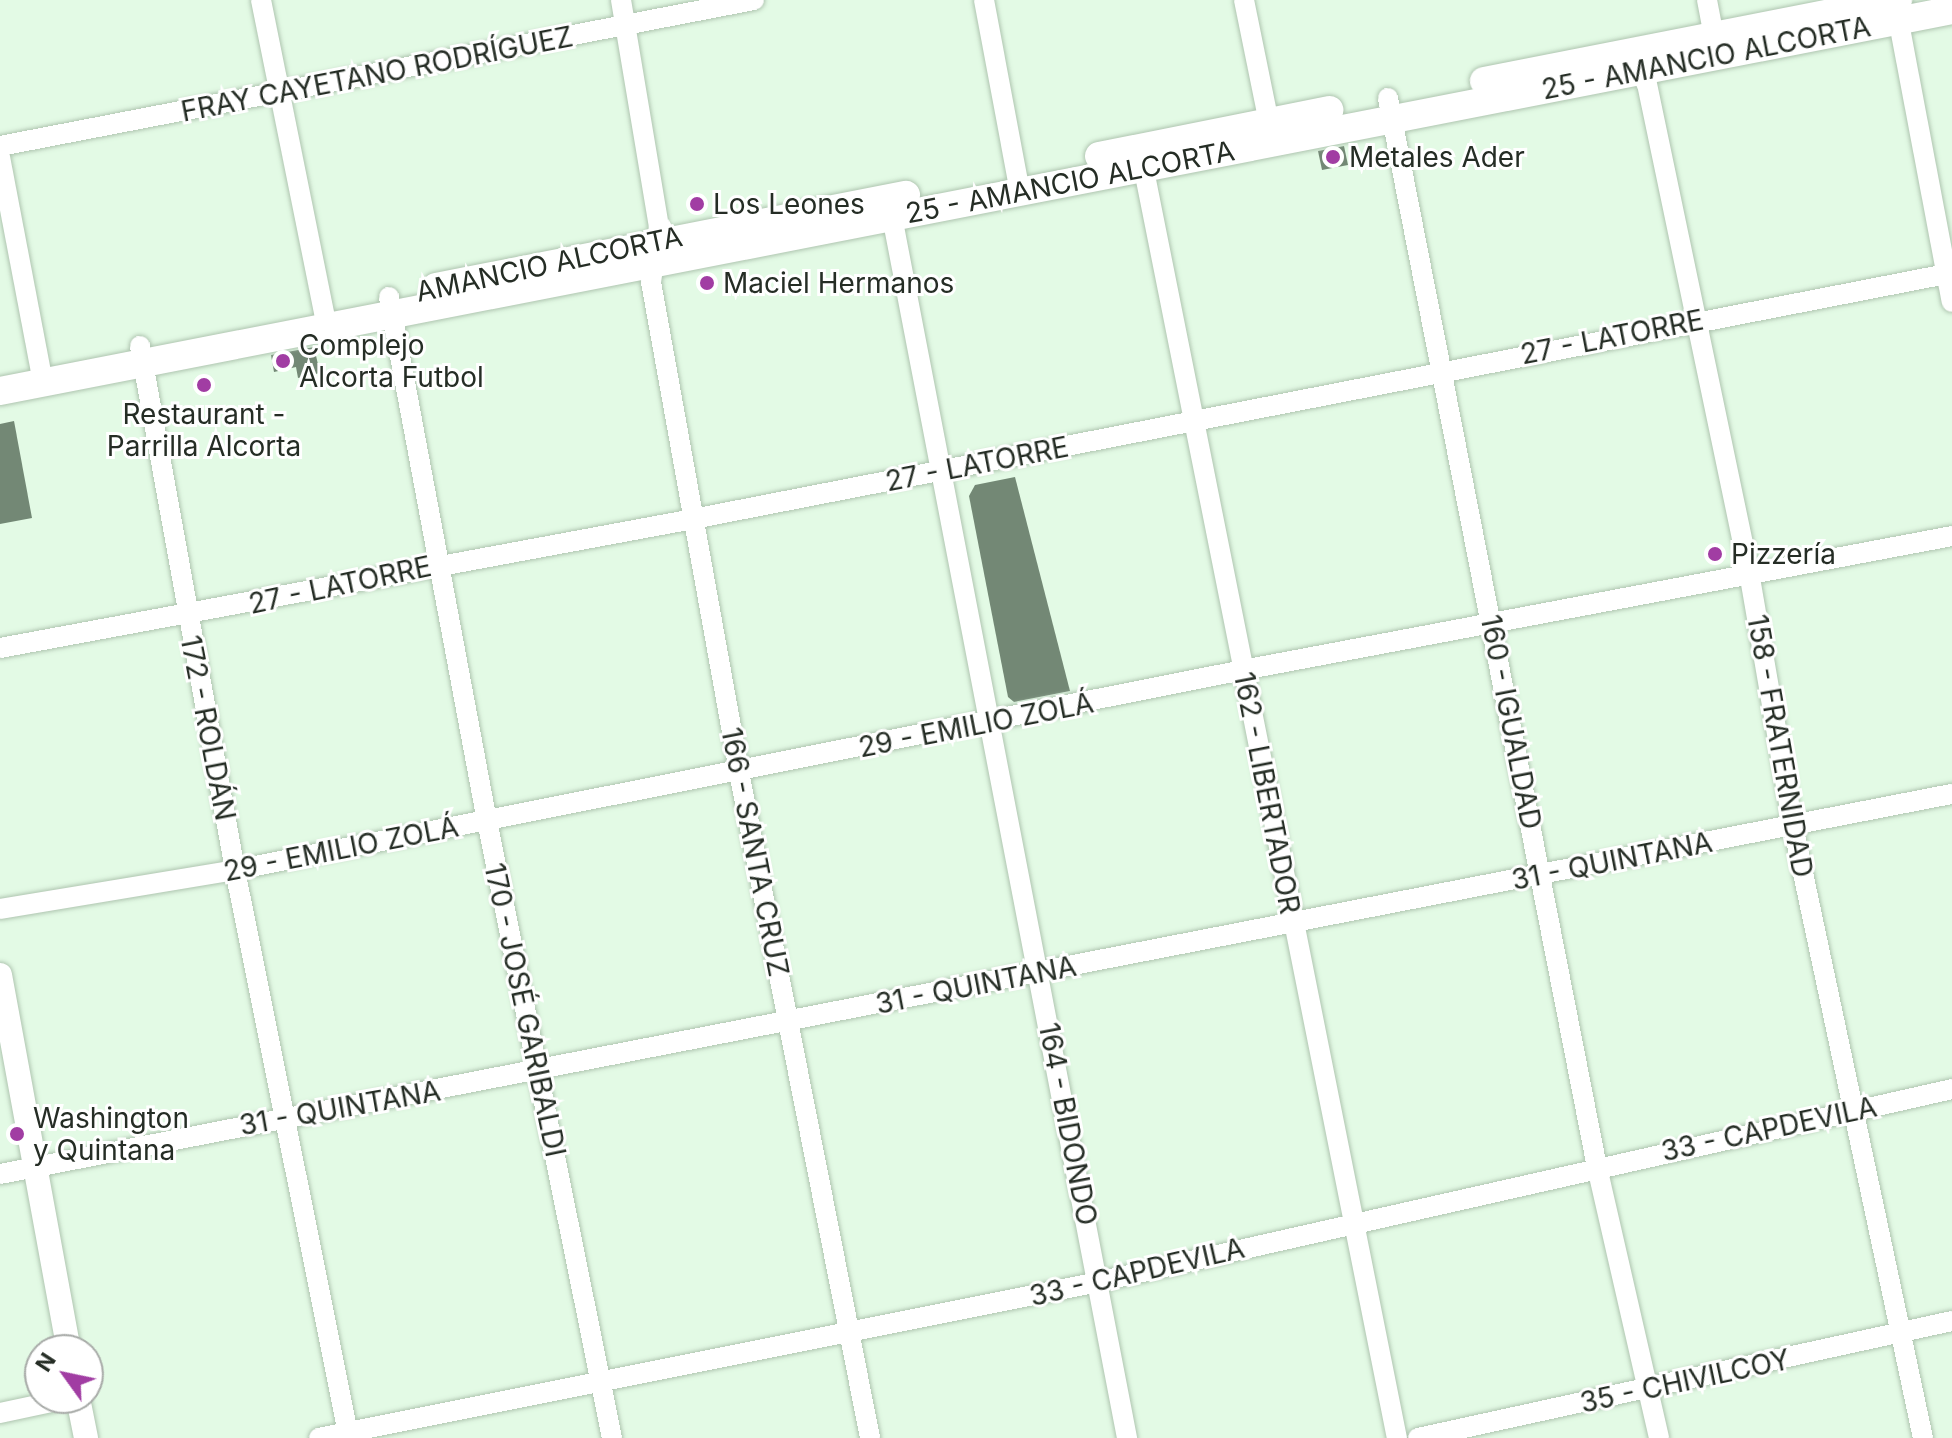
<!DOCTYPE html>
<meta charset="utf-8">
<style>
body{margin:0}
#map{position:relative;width:1952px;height:1438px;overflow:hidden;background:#e3fae5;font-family:Inter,sans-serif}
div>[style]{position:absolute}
.building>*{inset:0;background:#738875}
.roads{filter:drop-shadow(0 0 2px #afc5b0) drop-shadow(0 0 2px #afc5b0)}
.minor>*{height:20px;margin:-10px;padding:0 10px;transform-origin:10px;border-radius:10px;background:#fff}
.tertiary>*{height:24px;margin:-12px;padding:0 12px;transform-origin:12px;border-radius:12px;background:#fff}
.secondary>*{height:28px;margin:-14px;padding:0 14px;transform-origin:14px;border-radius:14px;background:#fff}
.dots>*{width:22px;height:22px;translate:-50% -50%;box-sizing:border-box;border:4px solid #fff;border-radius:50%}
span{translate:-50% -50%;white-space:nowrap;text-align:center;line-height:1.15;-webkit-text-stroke:6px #fff;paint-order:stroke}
.street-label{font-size:28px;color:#252d25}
.poi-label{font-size:28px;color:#252d25}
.left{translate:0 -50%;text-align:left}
.north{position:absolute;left:24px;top:1334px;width:80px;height:80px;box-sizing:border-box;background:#fff;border:2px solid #a8aba8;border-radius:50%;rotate:303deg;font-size:22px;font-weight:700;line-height:32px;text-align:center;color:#252d25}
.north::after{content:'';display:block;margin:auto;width:28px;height:36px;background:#a13da3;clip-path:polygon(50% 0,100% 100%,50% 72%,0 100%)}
</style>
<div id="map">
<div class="building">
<div style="clip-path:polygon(1344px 146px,1348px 165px,1322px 170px,1318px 151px)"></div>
<div style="clip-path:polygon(314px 347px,320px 373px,298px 378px,296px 367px,274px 372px,271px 355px)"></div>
<div style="clip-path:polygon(14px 421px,32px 518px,0 524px,0 424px)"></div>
<div style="clip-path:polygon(1015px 477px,1070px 691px,1014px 702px,1008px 697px,969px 496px,975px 485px)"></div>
</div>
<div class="roads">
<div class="minor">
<div style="left:261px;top:0;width:335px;rotate:78.6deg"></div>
<div style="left:621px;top:0;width:229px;rotate:80.5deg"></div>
<div style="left:659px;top:226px;width:57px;rotate:98.1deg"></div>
<div style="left:651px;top:282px;width:498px;rotate:79.8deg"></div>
<div style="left:739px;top:772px;width:679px;rotate:78.87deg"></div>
<div style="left:984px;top:0;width:195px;rotate:79.4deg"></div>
<div style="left:1244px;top:0;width:136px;rotate:78.5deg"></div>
<div style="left:1707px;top:0;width:48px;rotate:79.2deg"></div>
<div style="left:1896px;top:7px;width:300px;rotate:79.3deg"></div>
<div style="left:1642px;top:60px;width:523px;rotate:78.2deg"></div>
<div style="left:1749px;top:572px;width:258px;rotate:80.2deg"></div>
<div style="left:1793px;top:826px;width:626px;rotate:78.01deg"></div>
<div style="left:1388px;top:98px;width:1089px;rotate:78.94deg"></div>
<div style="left:1597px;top:1167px;width:278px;rotate:77.1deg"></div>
<div style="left:0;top:146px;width:768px;rotate:-10.96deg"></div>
<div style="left:1141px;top:155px;width:1308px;rotate:78.72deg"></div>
<div style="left:0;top:157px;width:229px;rotate:79.2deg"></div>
<div style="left:890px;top:206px;width:1255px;rotate:79.11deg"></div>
<div style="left:389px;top:297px;width:533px;rotate:79.41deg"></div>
<div style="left:487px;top:821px;width:630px;rotate:78.55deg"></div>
<div style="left:140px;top:346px;width:533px;rotate:79.72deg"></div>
<div style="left:235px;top:870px;width:579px;rotate:78.65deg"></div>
<div style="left:0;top:648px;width:705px;rotate:-10.54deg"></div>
<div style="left:693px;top:519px;width:1283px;rotate:-11.06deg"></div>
<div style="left:0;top:909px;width:238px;rotate:-9.4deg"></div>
<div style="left:235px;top:870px;width:1028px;rotate:-11.22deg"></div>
<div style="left:1243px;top:670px;width:722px;rotate:-10.7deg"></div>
<div style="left:0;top:1174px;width:1989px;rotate:-11.02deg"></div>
<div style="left:0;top:1413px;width:72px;rotate:-12.1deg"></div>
<div style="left:319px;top:1438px;width:794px;rotate:-11.32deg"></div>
<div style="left:1098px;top:1282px;width:876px;rotate:-12.73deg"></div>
<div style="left:1418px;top:1438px;width:547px;rotate:-12.36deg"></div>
</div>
<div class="tertiary">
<div style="left:0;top:975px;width:381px;rotate:79.6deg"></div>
<div style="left:78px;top:1398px;width:41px;rotate:78.7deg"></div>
</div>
<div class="secondary">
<div style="left:1484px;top:81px;width:422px;rotate:-11.1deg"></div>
<div style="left:1099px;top:156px;width:235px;rotate:-11.3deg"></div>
<div style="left:436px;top:287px;width:479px;rotate:-11.1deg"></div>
<div style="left:0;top:391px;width:1989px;rotate:-11.04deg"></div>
</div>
</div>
<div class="dots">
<div style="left:1333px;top:157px;background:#a13da3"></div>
<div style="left:697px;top:204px;background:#a13da3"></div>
<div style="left:707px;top:283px;background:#a13da3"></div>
<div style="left:283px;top:361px;background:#a13da3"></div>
<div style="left:204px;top:385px;background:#a13da3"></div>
<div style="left:1715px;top:554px;background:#a13da3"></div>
<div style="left:17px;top:1134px;background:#a13da3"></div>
</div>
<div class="street-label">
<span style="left:1706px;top:58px;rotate:-11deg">25 - AMANCIO ALCORTA</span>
<span style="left:377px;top:74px;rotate:-11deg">FRAY CAYETANO RODRÍGUEZ</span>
<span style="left:1070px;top:182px;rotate:-11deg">25 - AMANCIO ALCORTA</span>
<span style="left:549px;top:264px;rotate:-12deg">AMANCIO ALCORTA</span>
<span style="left:1612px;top:337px;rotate:-11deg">27 - LATORRE</span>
<span style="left:977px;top:464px;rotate:-11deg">27 - LATORRE</span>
<span style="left:340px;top:585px;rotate:-12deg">27 - LATORRE</span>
<span style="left:1511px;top:722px;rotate:79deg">160 - IGUALDAD</span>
<span style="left:976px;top:725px;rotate:-11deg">29 - EMILIO ZOLÁ</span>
<span style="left:208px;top:728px;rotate:79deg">172 - ROLDÁN</span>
<span style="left:1780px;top:746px;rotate:80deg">158 - FRATERNIDAD</span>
<span style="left:1267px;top:793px;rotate:79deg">162 - LIBERTADOR</span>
<span style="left:341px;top:849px;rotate:-11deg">29 - EMILIO ZOLÁ</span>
<span style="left:755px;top:852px;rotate:79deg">166 - SANTA CRUZ</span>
<span style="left:1612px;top:861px;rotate:-11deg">31 - QUINTANA</span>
<span style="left:976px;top:985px;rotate:-11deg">31 - QUINTANA</span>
<span style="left:525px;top:1010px;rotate:78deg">170 - JOSÉ GARIBALDI</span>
<span style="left:340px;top:1108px;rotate:-10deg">31 - QUINTANA</span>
<span style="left:1068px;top:1124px;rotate:79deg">164 - BIDONDO</span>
<span style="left:1769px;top:1129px;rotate:-12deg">33 - CAPDEVILA</span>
<span style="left:1137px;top:1272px;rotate:-13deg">33 - CAPDEVILA</span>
<span style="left:1685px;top:1381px;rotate:-12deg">35 - CHIVILCOY</span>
</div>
<div class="poi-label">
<span class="left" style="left:1349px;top:157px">Metales Ader</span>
<span class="left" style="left:713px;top:204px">Los Leones</span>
<span class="left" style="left:723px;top:283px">Maciel Hermanos</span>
<span class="left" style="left:299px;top:361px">Complejo<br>Alcorta Futbol</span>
<span style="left:204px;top:430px">Restaurant -<br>Parrilla Alcorta</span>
<span class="left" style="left:1731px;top:554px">Pizzería</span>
<span class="left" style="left:33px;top:1134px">Washington<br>y Quintana</span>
</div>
<div class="north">N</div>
</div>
